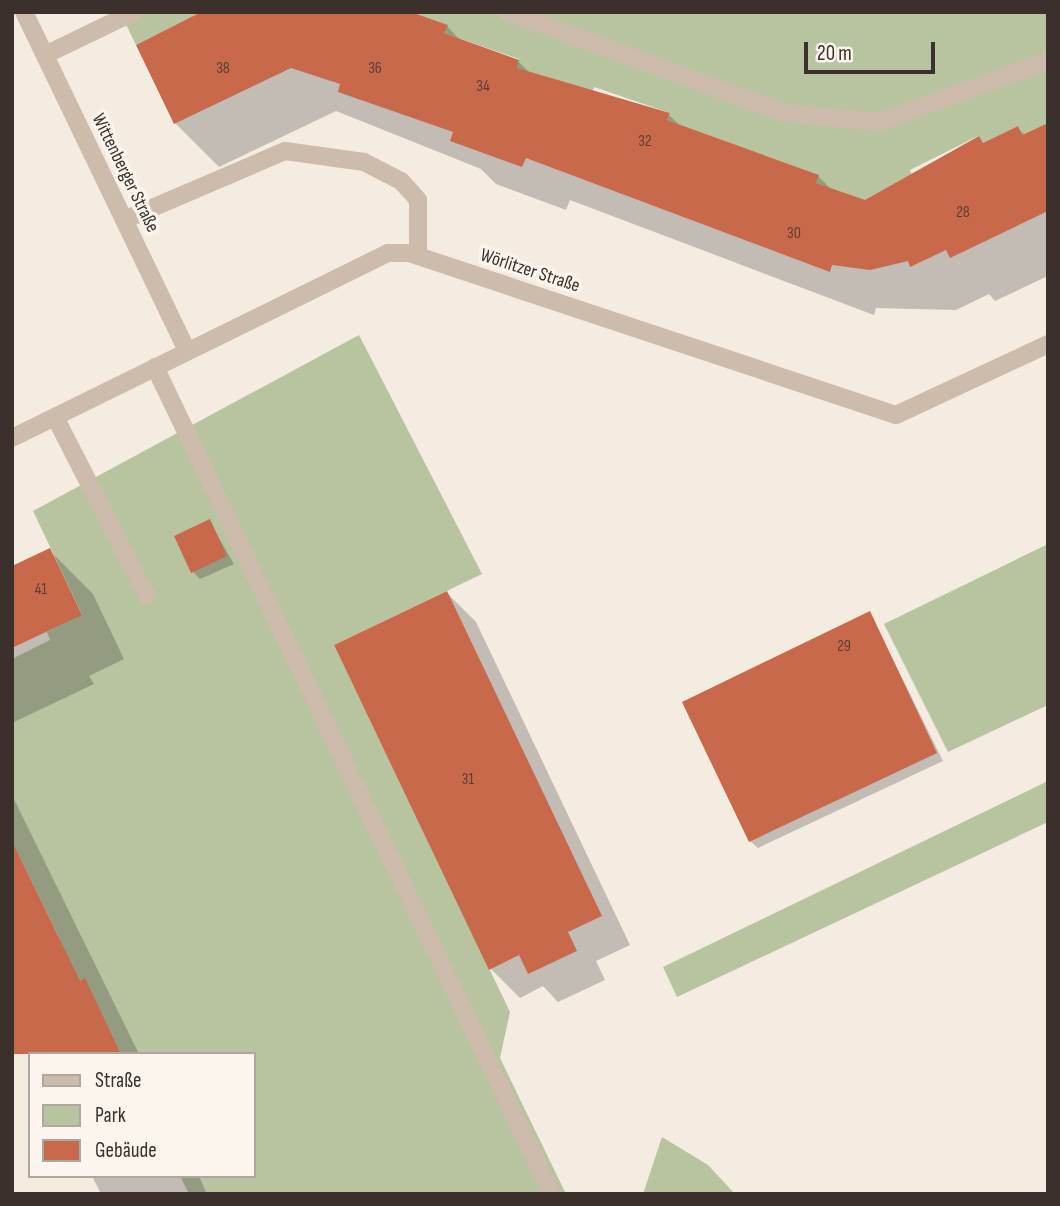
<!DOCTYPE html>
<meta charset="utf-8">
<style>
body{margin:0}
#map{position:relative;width:1060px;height:1206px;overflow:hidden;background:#f4ebe1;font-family:"Sofia Sans Condensed",sans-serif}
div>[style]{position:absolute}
.green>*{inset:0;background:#b8c4a0}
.shadow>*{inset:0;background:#0003}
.building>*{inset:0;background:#c8694b}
.service>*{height:18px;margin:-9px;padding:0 9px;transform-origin:9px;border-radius:9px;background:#cdbbac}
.minor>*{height:18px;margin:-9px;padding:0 9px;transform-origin:9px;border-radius:9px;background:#cdbbac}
span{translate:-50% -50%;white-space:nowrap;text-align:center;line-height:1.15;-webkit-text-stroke:7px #fbf5ee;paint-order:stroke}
.number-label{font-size:16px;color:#5e3e33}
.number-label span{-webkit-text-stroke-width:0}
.street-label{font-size:19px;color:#3b302b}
.frame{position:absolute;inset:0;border:14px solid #3b302b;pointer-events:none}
.legend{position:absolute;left:28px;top:1052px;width:228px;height:126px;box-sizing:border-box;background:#fbf5ee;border:2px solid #aea6a0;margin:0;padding:9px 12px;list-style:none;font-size:21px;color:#3b302b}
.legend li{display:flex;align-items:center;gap:14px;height:35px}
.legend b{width:35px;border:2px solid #aea6a0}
.scale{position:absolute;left:804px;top:42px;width:131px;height:32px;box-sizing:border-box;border:4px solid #3b302b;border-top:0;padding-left:9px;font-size:21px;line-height:24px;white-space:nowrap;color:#3b302b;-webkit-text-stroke:5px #fbf5ee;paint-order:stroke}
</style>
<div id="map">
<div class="green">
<div style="clip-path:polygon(120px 12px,201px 12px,136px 45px)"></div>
<div style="clip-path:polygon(411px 12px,1048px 12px,1048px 123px,1022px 135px,1018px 126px,983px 143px,978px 136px,910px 170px,913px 177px,864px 204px,816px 183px,818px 175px,667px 120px,670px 113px,594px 87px,589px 101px,517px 68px,519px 59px,444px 33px,447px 25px)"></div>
<div style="clip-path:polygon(359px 335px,482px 574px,334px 645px,510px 1012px,500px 1058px,566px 1194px,189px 1194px,180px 1176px,254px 1176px,254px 1054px,121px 1054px,85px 979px,70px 985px,60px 939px,12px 841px,12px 659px,50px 640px,47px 632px,82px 614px,33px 511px)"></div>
<div style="clip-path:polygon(1048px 544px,1048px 705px,948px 752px,884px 624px)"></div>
<div style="clip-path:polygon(1048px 781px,1048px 822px,677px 997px,663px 967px)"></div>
<div style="clip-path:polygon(662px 1137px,708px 1165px,735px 1194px,643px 1194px)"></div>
</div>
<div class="shadow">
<div style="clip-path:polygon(447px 26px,461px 41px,518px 61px,531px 74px,669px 115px,683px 128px,818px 176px,832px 190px,865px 202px,978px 138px,984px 144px,1018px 128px,1025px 135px,1048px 124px,1048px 276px,995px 301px,989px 294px,956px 310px,876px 308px,874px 315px,570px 200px,566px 210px,496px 184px,481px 169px,336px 111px,219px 167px,175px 123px,138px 45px)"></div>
<div style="clip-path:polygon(209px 521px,234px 564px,200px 579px,193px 572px)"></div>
<div style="clip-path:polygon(49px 550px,93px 594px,124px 659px,89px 676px,94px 684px,12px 723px,12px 567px)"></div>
<div style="clip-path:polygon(447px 593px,476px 622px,630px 945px,596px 961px,605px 980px,558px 1002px,543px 986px,520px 998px,491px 969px)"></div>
<div style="clip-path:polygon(870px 613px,943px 761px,758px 848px,750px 841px)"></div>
<div style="clip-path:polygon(12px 795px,139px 1054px,31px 1054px,12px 1017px)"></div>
<div style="clip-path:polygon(92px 1176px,199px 1176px,207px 1194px,101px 1194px)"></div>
</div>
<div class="building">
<div style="clip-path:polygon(201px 12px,411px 12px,448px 25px,444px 33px,519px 60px,517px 68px,670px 113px,667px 120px,819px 175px,816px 183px,865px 200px,979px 136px,983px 143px,1018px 126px,1022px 135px,1048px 123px,1048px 211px,950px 258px,946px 250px,910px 267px,908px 261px,870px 270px,832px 265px,830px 272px,526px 158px,522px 167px,450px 141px,453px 132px,338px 92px,340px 84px,291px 68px,174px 124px,136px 45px)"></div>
<div style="clip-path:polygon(210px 519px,227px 556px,191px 573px,174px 536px)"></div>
<div style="clip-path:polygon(50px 548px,82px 615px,12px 648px,12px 566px)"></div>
<div style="clip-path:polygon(447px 591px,602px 916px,568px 932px,577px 951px,528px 974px,519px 955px,489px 970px,334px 645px)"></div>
<div style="clip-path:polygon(870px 611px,937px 753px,749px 842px,682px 702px)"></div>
<div style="clip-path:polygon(12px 841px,80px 981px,85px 978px,121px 1054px,12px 1054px)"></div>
</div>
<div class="service">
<div style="left:508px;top:12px;width:294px;rotate:20.1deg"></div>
<div style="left:784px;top:113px;width:95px;rotate:5.4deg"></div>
<div style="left:879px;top:122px;width:180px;rotate:-19.8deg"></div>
<div style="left:45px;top:55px;width:99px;rotate:-25.8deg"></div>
<div style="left:124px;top:220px;width:175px;rotate:-23.2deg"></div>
<div style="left:285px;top:151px;width:80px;rotate:7.9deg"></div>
<div style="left:364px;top:162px;width:42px;rotate:27.2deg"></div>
<div style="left:401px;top:181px;width:25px;rotate:48deg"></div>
<div style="left:418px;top:200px;width:56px;rotate:90deg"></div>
<div style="left:155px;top:367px;width:917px;rotate:64.36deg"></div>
<div style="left:55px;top:417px;width:201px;rotate:62.8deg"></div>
</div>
<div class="minor">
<div style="left:24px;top:12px;width:376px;rotate:64.3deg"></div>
<div style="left:12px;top:438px;width:419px;rotate:-26.2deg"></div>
<div style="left:388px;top:253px;width:21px"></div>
<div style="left:409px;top:253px;width:513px;rotate:18.4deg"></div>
<div style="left:896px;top:415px;width:168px;rotate:-25deg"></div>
</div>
<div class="number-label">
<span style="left:223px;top:69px">38</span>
<span style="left:375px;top:69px">36</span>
<span style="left:483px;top:87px">34</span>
<span style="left:645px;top:142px">32</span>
<span style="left:963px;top:213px">28</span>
<span style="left:794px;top:234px">30</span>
<span style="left:41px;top:590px">41</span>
<span style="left:844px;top:647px">29</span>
<span style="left:468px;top:780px">31</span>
</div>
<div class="street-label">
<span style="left:125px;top:173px;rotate:64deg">Wittenberger Straße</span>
<span style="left:530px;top:271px;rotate:18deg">Wörlitzer Straße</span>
</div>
<div class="frame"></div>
<ul class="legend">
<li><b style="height:9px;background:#cdbbac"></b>Straße</li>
<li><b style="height:19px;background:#b8c4a0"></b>Park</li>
<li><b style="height:19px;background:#c8694b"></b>Gebäude</li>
</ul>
<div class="scale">20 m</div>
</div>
